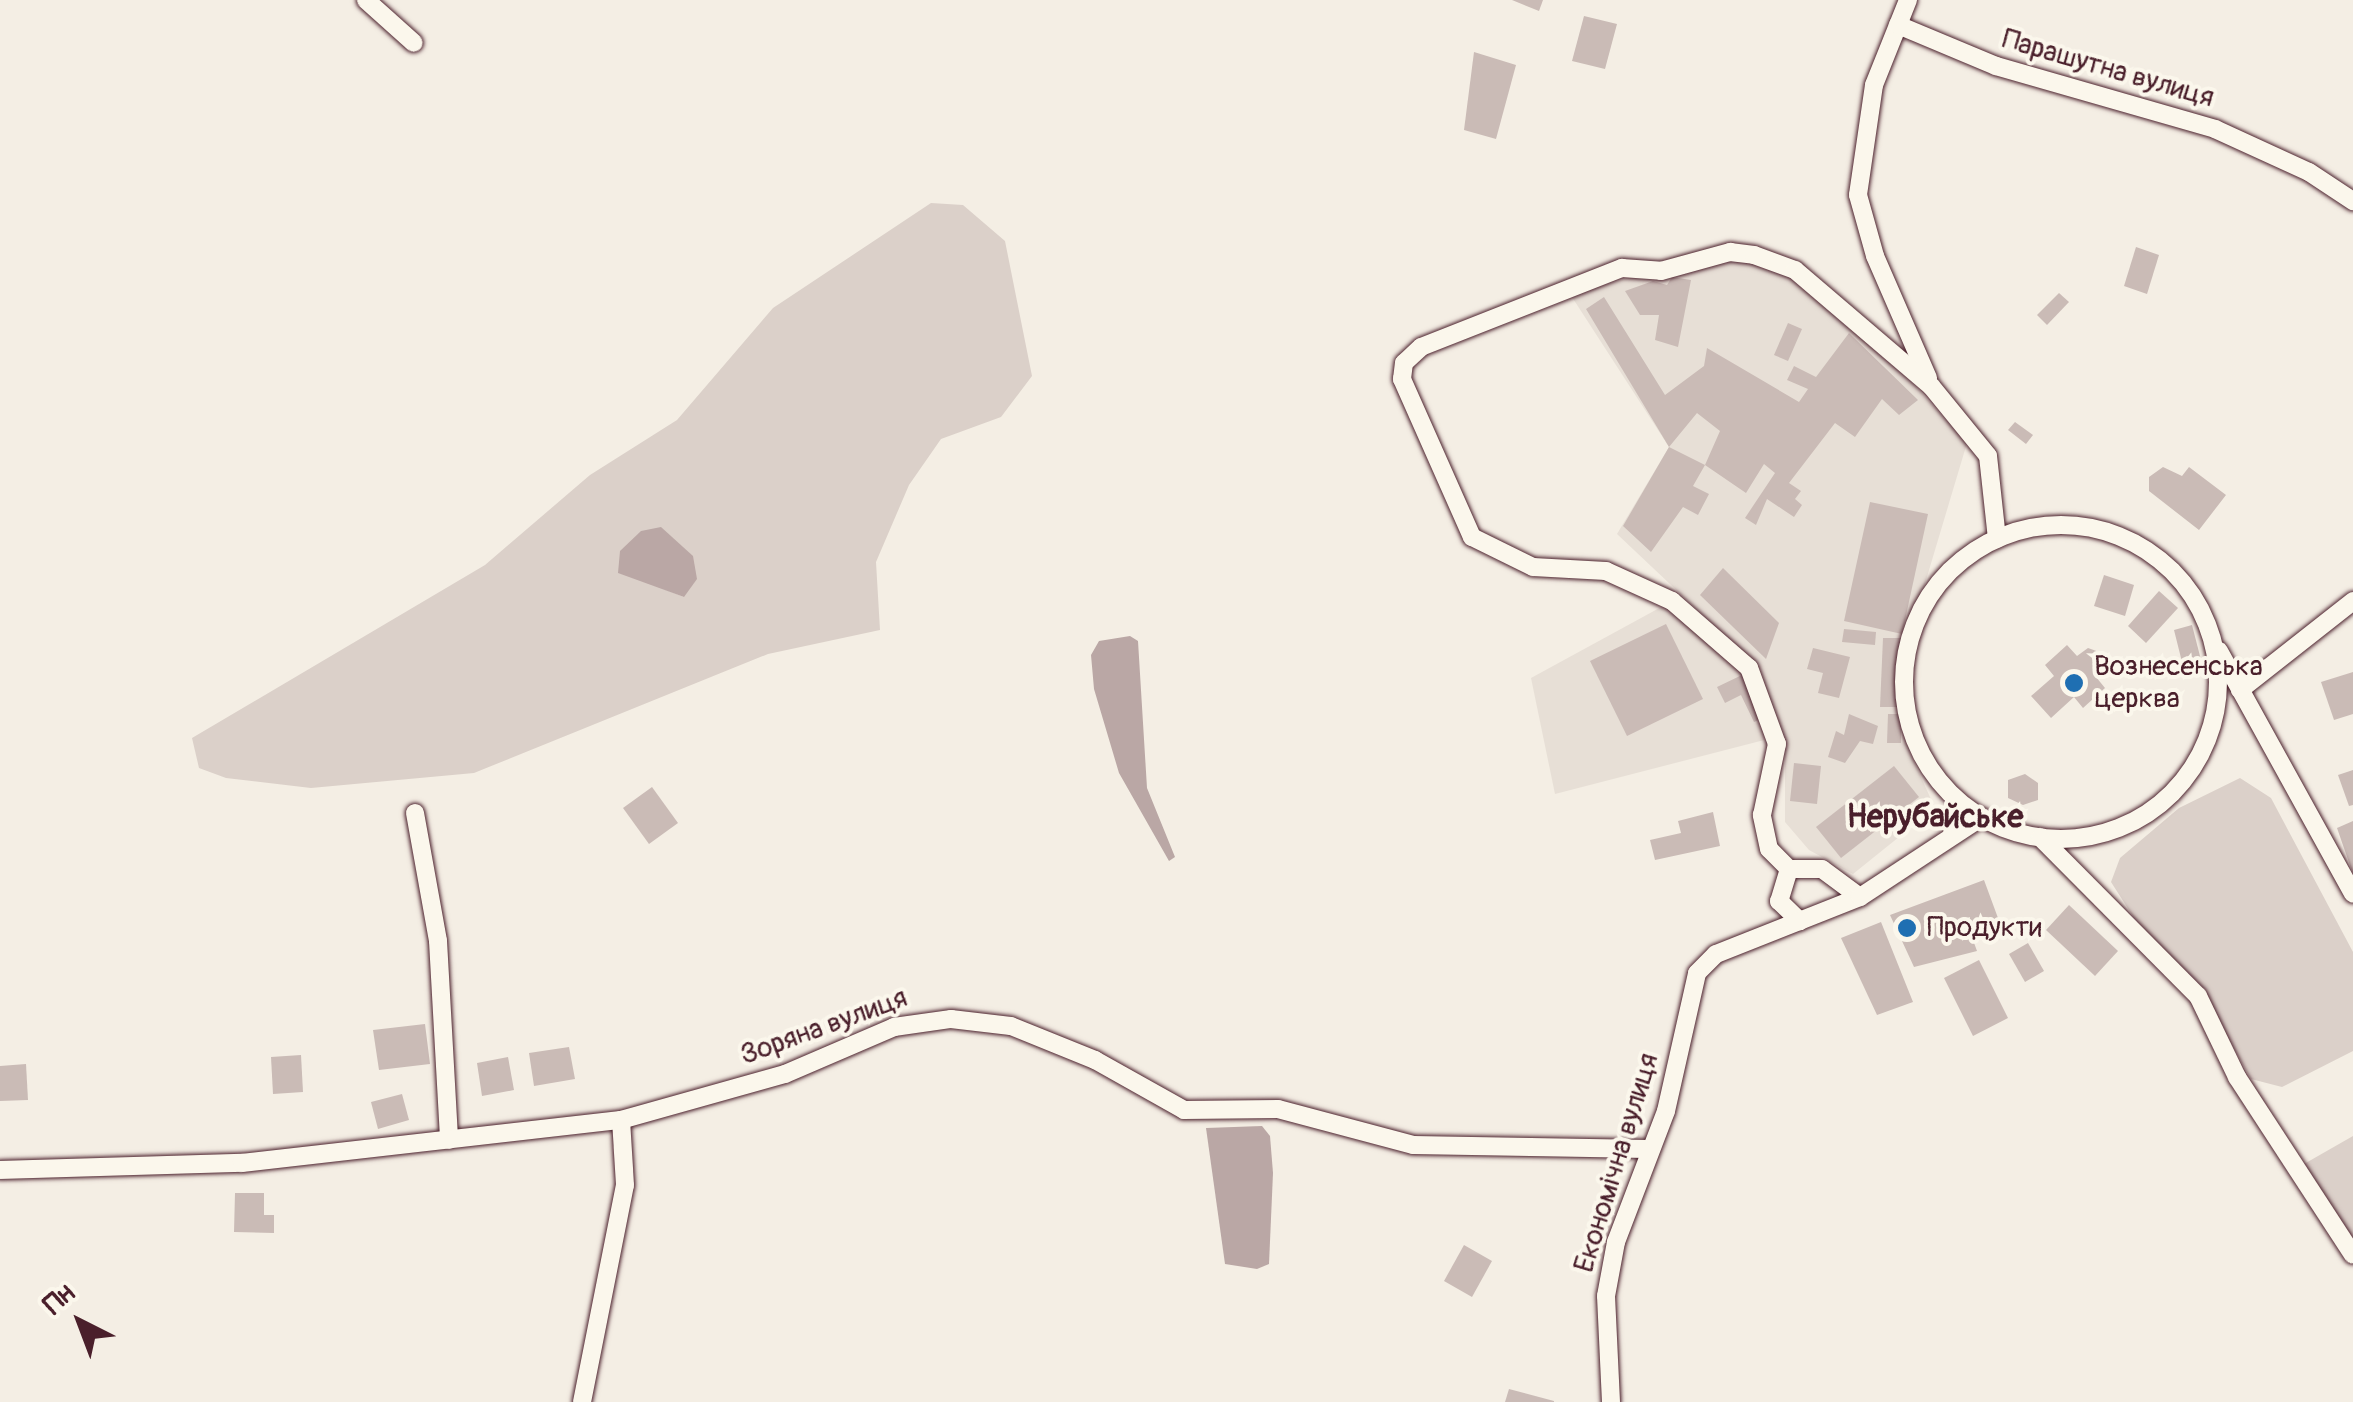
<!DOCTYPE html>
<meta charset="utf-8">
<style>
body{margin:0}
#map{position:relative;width:2353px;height:1402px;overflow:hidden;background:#f4eee4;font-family:Pangolin,sans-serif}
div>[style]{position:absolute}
.built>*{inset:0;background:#e7dfd6}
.green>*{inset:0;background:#dbd0c9}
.water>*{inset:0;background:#baa7a5}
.building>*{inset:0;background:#cabbb6}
.roads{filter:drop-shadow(0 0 2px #4a1f2b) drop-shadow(0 0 2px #4a1f2b)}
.minor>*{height:18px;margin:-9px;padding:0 9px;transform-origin:9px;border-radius:9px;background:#fbf7ec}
.minor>.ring{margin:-9px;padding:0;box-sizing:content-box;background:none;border:18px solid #fbf7ec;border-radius:50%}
.dots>*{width:28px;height:28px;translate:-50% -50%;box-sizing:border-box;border:5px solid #fbf7ec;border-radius:50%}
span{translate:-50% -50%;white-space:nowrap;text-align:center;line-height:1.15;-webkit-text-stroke:8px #fbf7ec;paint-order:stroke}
.street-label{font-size:28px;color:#4a1f2b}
.poi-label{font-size:28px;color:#4a1f2b}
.left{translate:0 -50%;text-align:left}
.quarter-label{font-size:32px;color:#4a1f2b;font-weight:700}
.north{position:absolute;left:30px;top:1272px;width:100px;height:100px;-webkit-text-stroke:8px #fbf7ec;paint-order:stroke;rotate:318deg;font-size:28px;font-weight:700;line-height:40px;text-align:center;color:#4a1f2b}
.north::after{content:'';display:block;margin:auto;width:35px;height:45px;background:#4a1f2b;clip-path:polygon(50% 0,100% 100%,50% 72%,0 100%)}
</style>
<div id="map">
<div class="built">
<div style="clip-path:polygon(1710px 256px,1801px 261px,1967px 443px,1909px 637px,1909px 751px,1935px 808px,1853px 874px,1809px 850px,1785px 822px,1785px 745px,1760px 669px,1617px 534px,1669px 447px,1570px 294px)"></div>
<div style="clip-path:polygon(1663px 606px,1747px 674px,1772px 738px,1555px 794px,1531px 678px)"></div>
</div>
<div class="green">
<div style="clip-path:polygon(evenodd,931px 203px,963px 205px,1005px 241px,1032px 376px,1001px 417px,941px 439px,909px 485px,876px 562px,880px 630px,768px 654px,474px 773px,311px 788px,226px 778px,199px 768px,192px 738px,485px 565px,590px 475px,677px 420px,773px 308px,931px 203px,641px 531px,684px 597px,646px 582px,641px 531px)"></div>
<div style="clip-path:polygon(2240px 778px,2271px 798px,2353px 952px,2353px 1051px,2282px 1087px,2251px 1079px,2200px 987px,2134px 918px,2111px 882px,2120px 858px,2179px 808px)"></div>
<div style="clip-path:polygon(2353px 1136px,2353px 1240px,2304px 1164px)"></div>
</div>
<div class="water">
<div style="clip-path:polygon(661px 527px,693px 556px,697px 579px,684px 597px,618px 573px,620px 551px,641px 531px)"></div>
<div style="clip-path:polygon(1130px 636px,1138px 641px,1147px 788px,1175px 857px,1169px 861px,1119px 773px,1094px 689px,1091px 655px,1099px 641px)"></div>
<div style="clip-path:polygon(1262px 1126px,1270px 1136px,1273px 1173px,1269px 1264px,1257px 1269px,1225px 1264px,1206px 1128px)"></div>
</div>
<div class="building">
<div style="clip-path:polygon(1512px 0,1543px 0,1539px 11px)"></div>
<div style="clip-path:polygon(1584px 16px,1617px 24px,1605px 69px,1572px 61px)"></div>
<div style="clip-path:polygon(1474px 52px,1516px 65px,1496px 139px,1464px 130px)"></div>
<div style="clip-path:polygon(2136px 247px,2159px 255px,2147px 294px,2124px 286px)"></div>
<div style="clip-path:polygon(1672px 277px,1691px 280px,1678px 347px,1655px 340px,1659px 315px,1640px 315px,1625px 291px,1653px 281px,1667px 285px)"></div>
<div style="clip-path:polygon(2059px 293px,2069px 302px,2047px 325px,2037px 315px)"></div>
<div style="clip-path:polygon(1604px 297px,1665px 395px,1704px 366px,1707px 348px,1799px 402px,1808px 389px,1787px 380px,1794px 366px,1816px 377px,1849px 333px,1918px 400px,1899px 415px,1882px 399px,1855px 437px,1835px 423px,1789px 483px,1801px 491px,1795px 499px,1802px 505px,1794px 517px,1767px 499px,1756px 525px,1745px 518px,1775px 473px,1764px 464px,1746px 493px,1705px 465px,1720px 431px,1697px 413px,1669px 447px,1586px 309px)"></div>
<div style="clip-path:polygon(1788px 323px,1802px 329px,1788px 361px,1774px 355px)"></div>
<div style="clip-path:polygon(2015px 422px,2033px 435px,2026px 444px,2008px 430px)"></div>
<div style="clip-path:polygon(1669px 447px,1705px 465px,1693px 486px,1709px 494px,1698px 515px,1683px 507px,1651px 552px,1623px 526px)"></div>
<div style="clip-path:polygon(2163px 467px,2182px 476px,2189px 467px,2226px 495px,2199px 530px,2149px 491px,2149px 477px)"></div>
<div style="clip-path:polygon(1870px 502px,1928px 514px,1902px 634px,1844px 621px)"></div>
<div style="clip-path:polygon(1723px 568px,1779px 623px,1766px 659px,1700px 595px)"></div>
<div style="clip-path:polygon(2104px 575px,2134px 585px,2125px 616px,2094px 606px)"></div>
<div style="clip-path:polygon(2159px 591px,2178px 608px,2146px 643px,2128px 626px)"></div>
<div style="clip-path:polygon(1666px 624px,1703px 699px,1627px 736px,1590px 661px)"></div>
<div style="clip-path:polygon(2192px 625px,2201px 660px,2182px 662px,2174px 630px)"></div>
<div style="clip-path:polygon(1844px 629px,1876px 632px,1875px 645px,1842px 642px)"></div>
<div style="clip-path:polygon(1883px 638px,1901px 638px,1899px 707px,1880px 707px)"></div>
<div style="clip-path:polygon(2067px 645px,2077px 656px,2088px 648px,2102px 653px,2105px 667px,2096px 677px,2105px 688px,2083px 708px,2074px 697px,2051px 718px,2031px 696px,2054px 676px,2045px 665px)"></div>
<div style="clip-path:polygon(1813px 648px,1850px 657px,1839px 698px,1818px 693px,1823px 673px,1807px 669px)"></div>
<div style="clip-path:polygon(2353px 672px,2353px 714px,2334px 720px,2321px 682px)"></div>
<div style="clip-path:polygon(1742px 675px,1763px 718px,1754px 722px,1741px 695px,1725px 703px,1717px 687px)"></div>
<div style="clip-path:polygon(1849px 714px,1878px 726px,1873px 744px,1860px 741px,1845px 763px,1828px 757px,1836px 731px,1844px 735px)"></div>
<div style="clip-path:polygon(1888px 714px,1901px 714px,1901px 743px,1887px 743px)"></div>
<div style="clip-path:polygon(1794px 763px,1821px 766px,1817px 804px,1790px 801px)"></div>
<div style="clip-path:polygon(1894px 766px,1919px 797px,1841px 858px,1816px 827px)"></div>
<div style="clip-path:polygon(2353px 770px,2353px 805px,2349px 806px,2338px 775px)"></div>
<div style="clip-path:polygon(2025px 774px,2038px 783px,2038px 800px,2023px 805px,2008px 798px,2008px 780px)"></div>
<div style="clip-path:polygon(652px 787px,678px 823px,649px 844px,623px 808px)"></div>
<div style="clip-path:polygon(1713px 812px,1720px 846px,1655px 860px,1650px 840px,1681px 833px,1678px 821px)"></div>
<div style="clip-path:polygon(2353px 821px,2353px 874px,2337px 828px)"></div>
<div style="clip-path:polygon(1984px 880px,1998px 918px,1969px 929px,1977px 951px,1914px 967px,1890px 915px)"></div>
<div style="clip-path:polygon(2069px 905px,2118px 951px,2095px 976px,2046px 930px)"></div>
<div style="clip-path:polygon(1881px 922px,1913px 1002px,1877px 1015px,1841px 938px)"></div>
<div style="clip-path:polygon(2028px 943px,2044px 971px,2025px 982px,2009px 954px)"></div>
<div style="clip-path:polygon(1979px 960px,2008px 1018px,1973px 1036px,1944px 978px)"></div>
<div style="clip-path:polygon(425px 1024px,430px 1064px,379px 1070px,373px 1030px)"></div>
<div style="clip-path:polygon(569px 1047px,575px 1079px,534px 1086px,529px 1053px)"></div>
<div style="clip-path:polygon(301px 1055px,303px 1092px,273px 1094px,271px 1057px)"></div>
<div style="clip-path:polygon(508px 1057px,514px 1090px,482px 1096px,477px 1063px)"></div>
<div style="clip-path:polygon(26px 1064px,28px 1100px,0 1101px,0 1066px)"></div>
<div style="clip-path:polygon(402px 1094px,409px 1120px,378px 1129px,371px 1102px)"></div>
<div style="clip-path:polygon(235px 1193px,264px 1193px,264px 1215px,274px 1215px,274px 1233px,234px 1232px)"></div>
<div style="clip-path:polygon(1464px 1245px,1492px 1261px,1472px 1297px,1444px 1281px)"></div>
<div style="clip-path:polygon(1509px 1389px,1554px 1401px,1554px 1402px,1505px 1402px)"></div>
</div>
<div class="roads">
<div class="minor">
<div style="left:366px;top:0;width:64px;rotate:41.9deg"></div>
<div style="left:1908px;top:0;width:92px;rotate:111.8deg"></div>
<div style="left:1874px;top:85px;width:111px;rotate:98.3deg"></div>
<div style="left:1858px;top:195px;width:63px;rotate:74.4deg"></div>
<div style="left:1875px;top:256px;width:133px;rotate:66.5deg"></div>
<div style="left:1898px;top:25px;width:106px;rotate:22.7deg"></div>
<div style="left:1996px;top:66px;width:228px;rotate:16deg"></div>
<div style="left:2215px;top:129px;width:103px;rotate:24.6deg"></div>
<div style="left:2309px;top:172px;width:53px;rotate:33.4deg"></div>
<div class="ring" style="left:1904px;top:525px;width:296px;height:296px"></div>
<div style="left:2219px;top:651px;width:277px;rotate:61.1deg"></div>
<div style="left:2240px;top:690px;width:144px;rotate:-38.2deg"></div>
<div style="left:415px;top:813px;width:130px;rotate:79.8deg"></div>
<div style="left:438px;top:941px;width:199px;rotate:86.8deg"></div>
<div style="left:2040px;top:837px;width:224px;rotate:45.2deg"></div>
<div style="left:2198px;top:996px;width:90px;rotate:64.3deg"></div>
<div style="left:2237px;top:1077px;width:212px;rotate:56.9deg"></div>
<div style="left:1789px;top:869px;width:28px;rotate:-135deg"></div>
<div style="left:1769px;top:849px;width:35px;rotate:-102deg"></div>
<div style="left:1762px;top:815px;width:73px;rotate:-78.1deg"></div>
<div style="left:1777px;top:744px;width:81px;rotate:-110.2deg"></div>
<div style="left:1749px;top:668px;width:102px;rotate:-139deg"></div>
<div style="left:1672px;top:601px;width:72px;rotate:-155.6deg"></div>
<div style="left:1606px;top:571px;width:73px;rotate:-176.9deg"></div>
<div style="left:1533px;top:567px;width:68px;rotate:-153.8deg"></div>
<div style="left:1472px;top:537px;width:173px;rotate:-113.9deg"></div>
<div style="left:1402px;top:379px;width:16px;rotate:-83deg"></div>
<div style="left:1404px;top:363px;width:23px;rotate:-43deg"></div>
<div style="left:1421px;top:347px;width:216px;rotate:-21.5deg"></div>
<div style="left:1622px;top:268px;width:39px;rotate:4deg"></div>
<div style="left:1661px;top:271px;width:72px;rotate:-15.4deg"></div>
<div style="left:1730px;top:252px;width:24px;rotate:7deg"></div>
<div style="left:1754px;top:255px;width:44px;rotate:20.1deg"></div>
<div style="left:1795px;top:270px;width:179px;rotate:40.5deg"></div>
<div style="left:1931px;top:386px;width:90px;rotate:50.8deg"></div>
<div style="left:1988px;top:456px;width:83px;rotate:83.8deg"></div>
<div style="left:1789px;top:869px;width:33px"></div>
<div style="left:1822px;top:869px;width:47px;rotate:36.4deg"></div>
<div style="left:1789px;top:869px;width:34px;rotate:107deg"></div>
<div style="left:1779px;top:901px;width:29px;rotate:44deg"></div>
<div style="left:0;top:1170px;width:242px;rotate:-1.7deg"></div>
<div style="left:242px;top:1163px;width:381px;rotate:-6.5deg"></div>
<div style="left:621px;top:1120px;width:170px;rotate:-15.7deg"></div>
<div style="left:785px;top:1074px;width:119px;rotate:-23.3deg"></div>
<div style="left:894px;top:1027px;width:58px;rotate:-8deg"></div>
<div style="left:951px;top:1019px;width:60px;rotate:6.7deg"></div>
<div style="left:1011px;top:1026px;width:91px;rotate:22deg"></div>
<div style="left:1095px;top:1060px;width:102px;rotate:29.3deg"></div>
<div style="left:1184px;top:1110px;width:94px;rotate:-0.6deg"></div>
<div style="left:1278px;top:1109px;width:140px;rotate:14.9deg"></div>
<div style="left:1413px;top:1145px;width:235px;rotate:1deg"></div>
<div style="left:582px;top:1402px;width:221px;rotate:-78.8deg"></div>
<div style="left:625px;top:1185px;width:65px;rotate:-93.5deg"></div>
<div style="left:1611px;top:1402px;width:106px;rotate:-92.7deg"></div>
<div style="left:1606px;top:1296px;width:55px;rotate:-79.5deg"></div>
<div style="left:1616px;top:1242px;width:140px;rotate:-69.1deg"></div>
<div style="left:1666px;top:1111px;width:141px;rotate:-77.3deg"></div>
<div style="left:1697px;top:973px;width:27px;rotate:-45deg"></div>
<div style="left:1716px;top:954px;width:155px;rotate:-21.6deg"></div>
<div style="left:1860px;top:897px;width:146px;rotate:-33.3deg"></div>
</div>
</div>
<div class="dots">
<div style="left:2074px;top:683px;background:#1f6fb2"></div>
<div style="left:1907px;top:928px;background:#1f6fb2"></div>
</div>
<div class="street-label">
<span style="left:2108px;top:69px;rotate:16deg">Парашутна вулиця</span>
<span style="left:824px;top:1027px;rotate:-20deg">Зоряна вулиця</span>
<span style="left:1617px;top:1163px;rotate:-73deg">Економічна вулиця</span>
</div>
<div class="poi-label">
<span class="left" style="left:2094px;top:683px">Вознесенська<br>церква</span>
<span class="left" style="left:1927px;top:928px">Продукти</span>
</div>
<div class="quarter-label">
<span style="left:1935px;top:817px">Нерубайське</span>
</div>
<div class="north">Пн</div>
</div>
